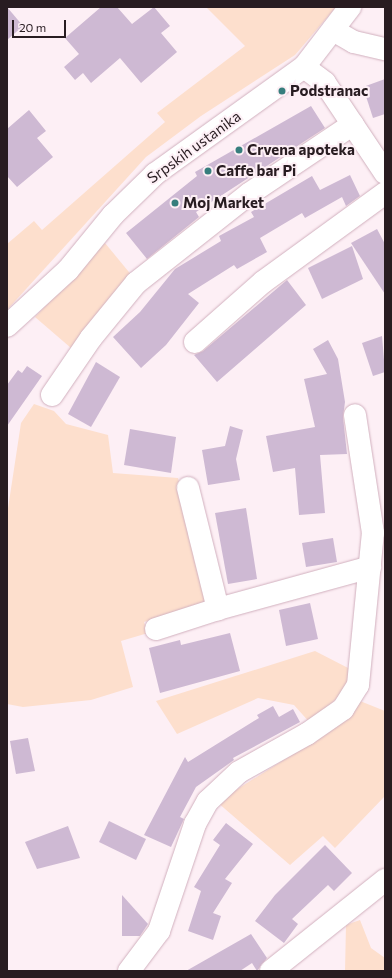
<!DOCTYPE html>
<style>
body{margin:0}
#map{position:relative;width:392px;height:978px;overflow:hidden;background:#fdeff5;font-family:Commissioner,sans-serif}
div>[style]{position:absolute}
.green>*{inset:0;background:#fddfcd}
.building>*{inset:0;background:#ceb9d3}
.roads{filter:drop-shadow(0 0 1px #d1b0be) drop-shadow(0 0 1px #d1b0be)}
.minor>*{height:22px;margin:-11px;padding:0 11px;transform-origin:11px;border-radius:11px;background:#fff}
.dots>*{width:11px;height:11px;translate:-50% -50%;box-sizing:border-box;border:2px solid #fdeff5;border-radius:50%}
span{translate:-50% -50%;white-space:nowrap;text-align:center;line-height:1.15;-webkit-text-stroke:4px #fdeff5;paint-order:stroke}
.poi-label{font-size:15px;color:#281c21;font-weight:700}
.left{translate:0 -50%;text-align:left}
.street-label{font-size:15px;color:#281c21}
.frame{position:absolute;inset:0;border:8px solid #281c21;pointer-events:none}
.scale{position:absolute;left:12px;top:20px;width:54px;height:18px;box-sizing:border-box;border:2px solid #281c21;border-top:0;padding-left:5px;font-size:12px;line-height:14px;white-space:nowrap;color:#281c21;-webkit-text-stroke:3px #fdeff5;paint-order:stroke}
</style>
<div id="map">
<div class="green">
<div style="clip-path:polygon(206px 7px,336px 7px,295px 55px,201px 116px,146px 157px,7px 310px,7px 244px,34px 221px,42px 230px,165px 122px,157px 113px,245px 46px)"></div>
<div style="clip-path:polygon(105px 243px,133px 277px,71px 348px,35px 317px)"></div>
<div style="clip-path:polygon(34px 404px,54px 411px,66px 424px,108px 435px,113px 473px,178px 478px,209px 603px,144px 622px,148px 633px,121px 641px,133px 687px,91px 700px,23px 707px,7px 704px,7px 515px,21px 423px)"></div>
<div style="clip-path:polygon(315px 651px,352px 670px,344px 691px,311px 724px,294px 705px,258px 698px,177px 734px,156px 701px)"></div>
<div style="clip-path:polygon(360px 701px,385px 711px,385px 796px,335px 848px,323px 836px,290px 865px,217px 802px,312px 742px)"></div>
<div style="clip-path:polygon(360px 920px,371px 948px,385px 958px,385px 971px,345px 971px,346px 925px)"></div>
</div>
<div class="building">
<div style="clip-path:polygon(7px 7px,23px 26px,7px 40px)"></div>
<div style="clip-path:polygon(101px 7px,117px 7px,132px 24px,154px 7px,170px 26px,161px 33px,177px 52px,141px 83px,120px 58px,91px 83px,83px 73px,75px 80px,64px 67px,79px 54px,65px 38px)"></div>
<div style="clip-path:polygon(385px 79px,385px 114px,373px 118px,363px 87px)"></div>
<div style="clip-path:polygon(311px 106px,325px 128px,196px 212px,199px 217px,147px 259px,126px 233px,197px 176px,195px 172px)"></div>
<div style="clip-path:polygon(29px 110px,46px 131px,37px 138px,53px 157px,17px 187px,7px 176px,7px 129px)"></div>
<div style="clip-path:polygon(350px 175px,360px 196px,346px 206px,342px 197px,305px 218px,302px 213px,260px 238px,267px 252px,237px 269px,234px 265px,188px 294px,199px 303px,166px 345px,141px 368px,113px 337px,140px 312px,175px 269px,221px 241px,219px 236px,254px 217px,251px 212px,312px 176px,320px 190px)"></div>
<div style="clip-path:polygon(377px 229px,385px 244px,385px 294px,351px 243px)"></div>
<div style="clip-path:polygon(352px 246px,363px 279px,322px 299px,308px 268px)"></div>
<div style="clip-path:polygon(287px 280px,306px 305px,217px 382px,194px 355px,203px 351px)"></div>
<div style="clip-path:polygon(382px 336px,385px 372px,373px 376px,362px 343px)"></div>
<div style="clip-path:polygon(328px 340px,338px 359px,345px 402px,343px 417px,347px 454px,320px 455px,325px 513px,299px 515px,295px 468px,273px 472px,266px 436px,315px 427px,304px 379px,327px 374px,313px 349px)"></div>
<div style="clip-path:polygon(96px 362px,120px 377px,91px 427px,68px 414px)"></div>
<div style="clip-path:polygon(27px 366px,42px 376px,7px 426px,7px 385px,18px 370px,22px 373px)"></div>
<div style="clip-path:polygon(230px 426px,243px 430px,236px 459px,240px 480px,208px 485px,202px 450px,225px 446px)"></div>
<div style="clip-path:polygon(130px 429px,176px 437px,171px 473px,124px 465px)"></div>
<div style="clip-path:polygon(246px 508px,257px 579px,228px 584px,215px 513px)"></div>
<div style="clip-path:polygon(333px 538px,337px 562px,306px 567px,302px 543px)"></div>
<div style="clip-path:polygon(310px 603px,318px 639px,286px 646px,279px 610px)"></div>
<div style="clip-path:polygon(230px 633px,240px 671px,160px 693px,149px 648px,180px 640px,181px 645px)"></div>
<div style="clip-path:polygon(273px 706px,279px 717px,293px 709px,300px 722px,233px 758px,234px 760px,196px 787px,180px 817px,184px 819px,171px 847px,144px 835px,185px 757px,188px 762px,259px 718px,257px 715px)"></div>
<div style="clip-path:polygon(28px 738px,35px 771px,16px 774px,10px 741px)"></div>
<div style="clip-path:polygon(109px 821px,146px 839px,136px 860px,99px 842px)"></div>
<div style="clip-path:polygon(226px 823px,253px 844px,225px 879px,232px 883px,213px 913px,221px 916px,213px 940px,188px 931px,201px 891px,194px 887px,220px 845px,213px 840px)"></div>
<div style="clip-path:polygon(68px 826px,80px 858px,37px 869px,25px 842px)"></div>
<div style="clip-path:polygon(325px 845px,352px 873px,334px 891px,328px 885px,292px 919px,298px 924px,284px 943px,255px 921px,275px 895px)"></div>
<div style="clip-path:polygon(122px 895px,148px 924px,140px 936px,122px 936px)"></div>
<div style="clip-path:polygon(251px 934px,267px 958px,257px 971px,252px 963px,240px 971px,186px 971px)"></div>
</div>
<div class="roads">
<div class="minor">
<div style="left:333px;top:30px;width:24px;rotate:30deg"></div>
<div style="left:354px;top:42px;width:32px;rotate:13deg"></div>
<div style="left:304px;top:67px;width:26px;rotate:37deg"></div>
<div style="left:325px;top:83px;width:108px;rotate:56.3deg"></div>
<div style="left:7px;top:326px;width:83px;rotate:-42.6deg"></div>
<div style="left:68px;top:270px;width:71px;rotate:-50.7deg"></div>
<div style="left:113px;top:215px;width:59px;rotate:-44.3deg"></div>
<div style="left:155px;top:174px;width:183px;rotate:-35.7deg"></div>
<div style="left:304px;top:67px;width:76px;rotate:-52.5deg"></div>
<div style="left:195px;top:342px;width:91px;rotate:-41.4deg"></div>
<div style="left:263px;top:282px;width:151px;rotate:-36.1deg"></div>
<div style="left:52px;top:395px;width:69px;rotate:-55.6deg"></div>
<div style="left:91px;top:338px;width:71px;rotate:-50.7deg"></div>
<div style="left:136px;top:283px;width:144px;rotate:-38.2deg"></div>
<div style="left:249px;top:194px;width:125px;rotate:-33.9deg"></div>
<div style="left:188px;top:488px;width:125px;rotate:76.1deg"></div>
<div style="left:218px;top:609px;width:158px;rotate:-15.4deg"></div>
<div style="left:156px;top:629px;width:65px;rotate:-17.9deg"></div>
<div style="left:129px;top:971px;width:50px;rotate:-53.1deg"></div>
<div style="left:159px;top:931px;width:113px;rotate:-71.4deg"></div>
<div style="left:195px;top:824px;width:26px;rotate:-61deg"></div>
<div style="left:208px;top:801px;width:42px;rotate:-43.1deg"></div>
<div style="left:239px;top:772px;width:78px;rotate:-29.2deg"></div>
<div style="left:307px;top:734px;width:44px;rotate:-34.8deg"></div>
<div style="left:343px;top:709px;width:28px;rotate:-58deg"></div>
<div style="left:358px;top:685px;width:153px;rotate:-84.4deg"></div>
<div style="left:373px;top:533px;width:119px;rotate:-98.7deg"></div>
<div style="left:271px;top:971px;width:146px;rotate:-38.6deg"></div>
</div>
</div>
<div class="dots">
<div style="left:282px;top:91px;background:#367e7d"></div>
<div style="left:239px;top:150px;background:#367e7d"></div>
<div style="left:208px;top:171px;background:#367e7d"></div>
<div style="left:175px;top:203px;background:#367e7d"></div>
</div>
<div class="poi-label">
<span class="left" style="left:290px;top:91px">Podstranac</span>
<span class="left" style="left:247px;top:150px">Crvena apoteka</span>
<span class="left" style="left:216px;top:171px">Caffe bar Pi</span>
<span class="left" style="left:183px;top:203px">Moj Market</span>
</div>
<div class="street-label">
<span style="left:194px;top:147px;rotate:-36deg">Srpskih ustanika</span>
</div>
<div class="frame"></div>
<div class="scale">20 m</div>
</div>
